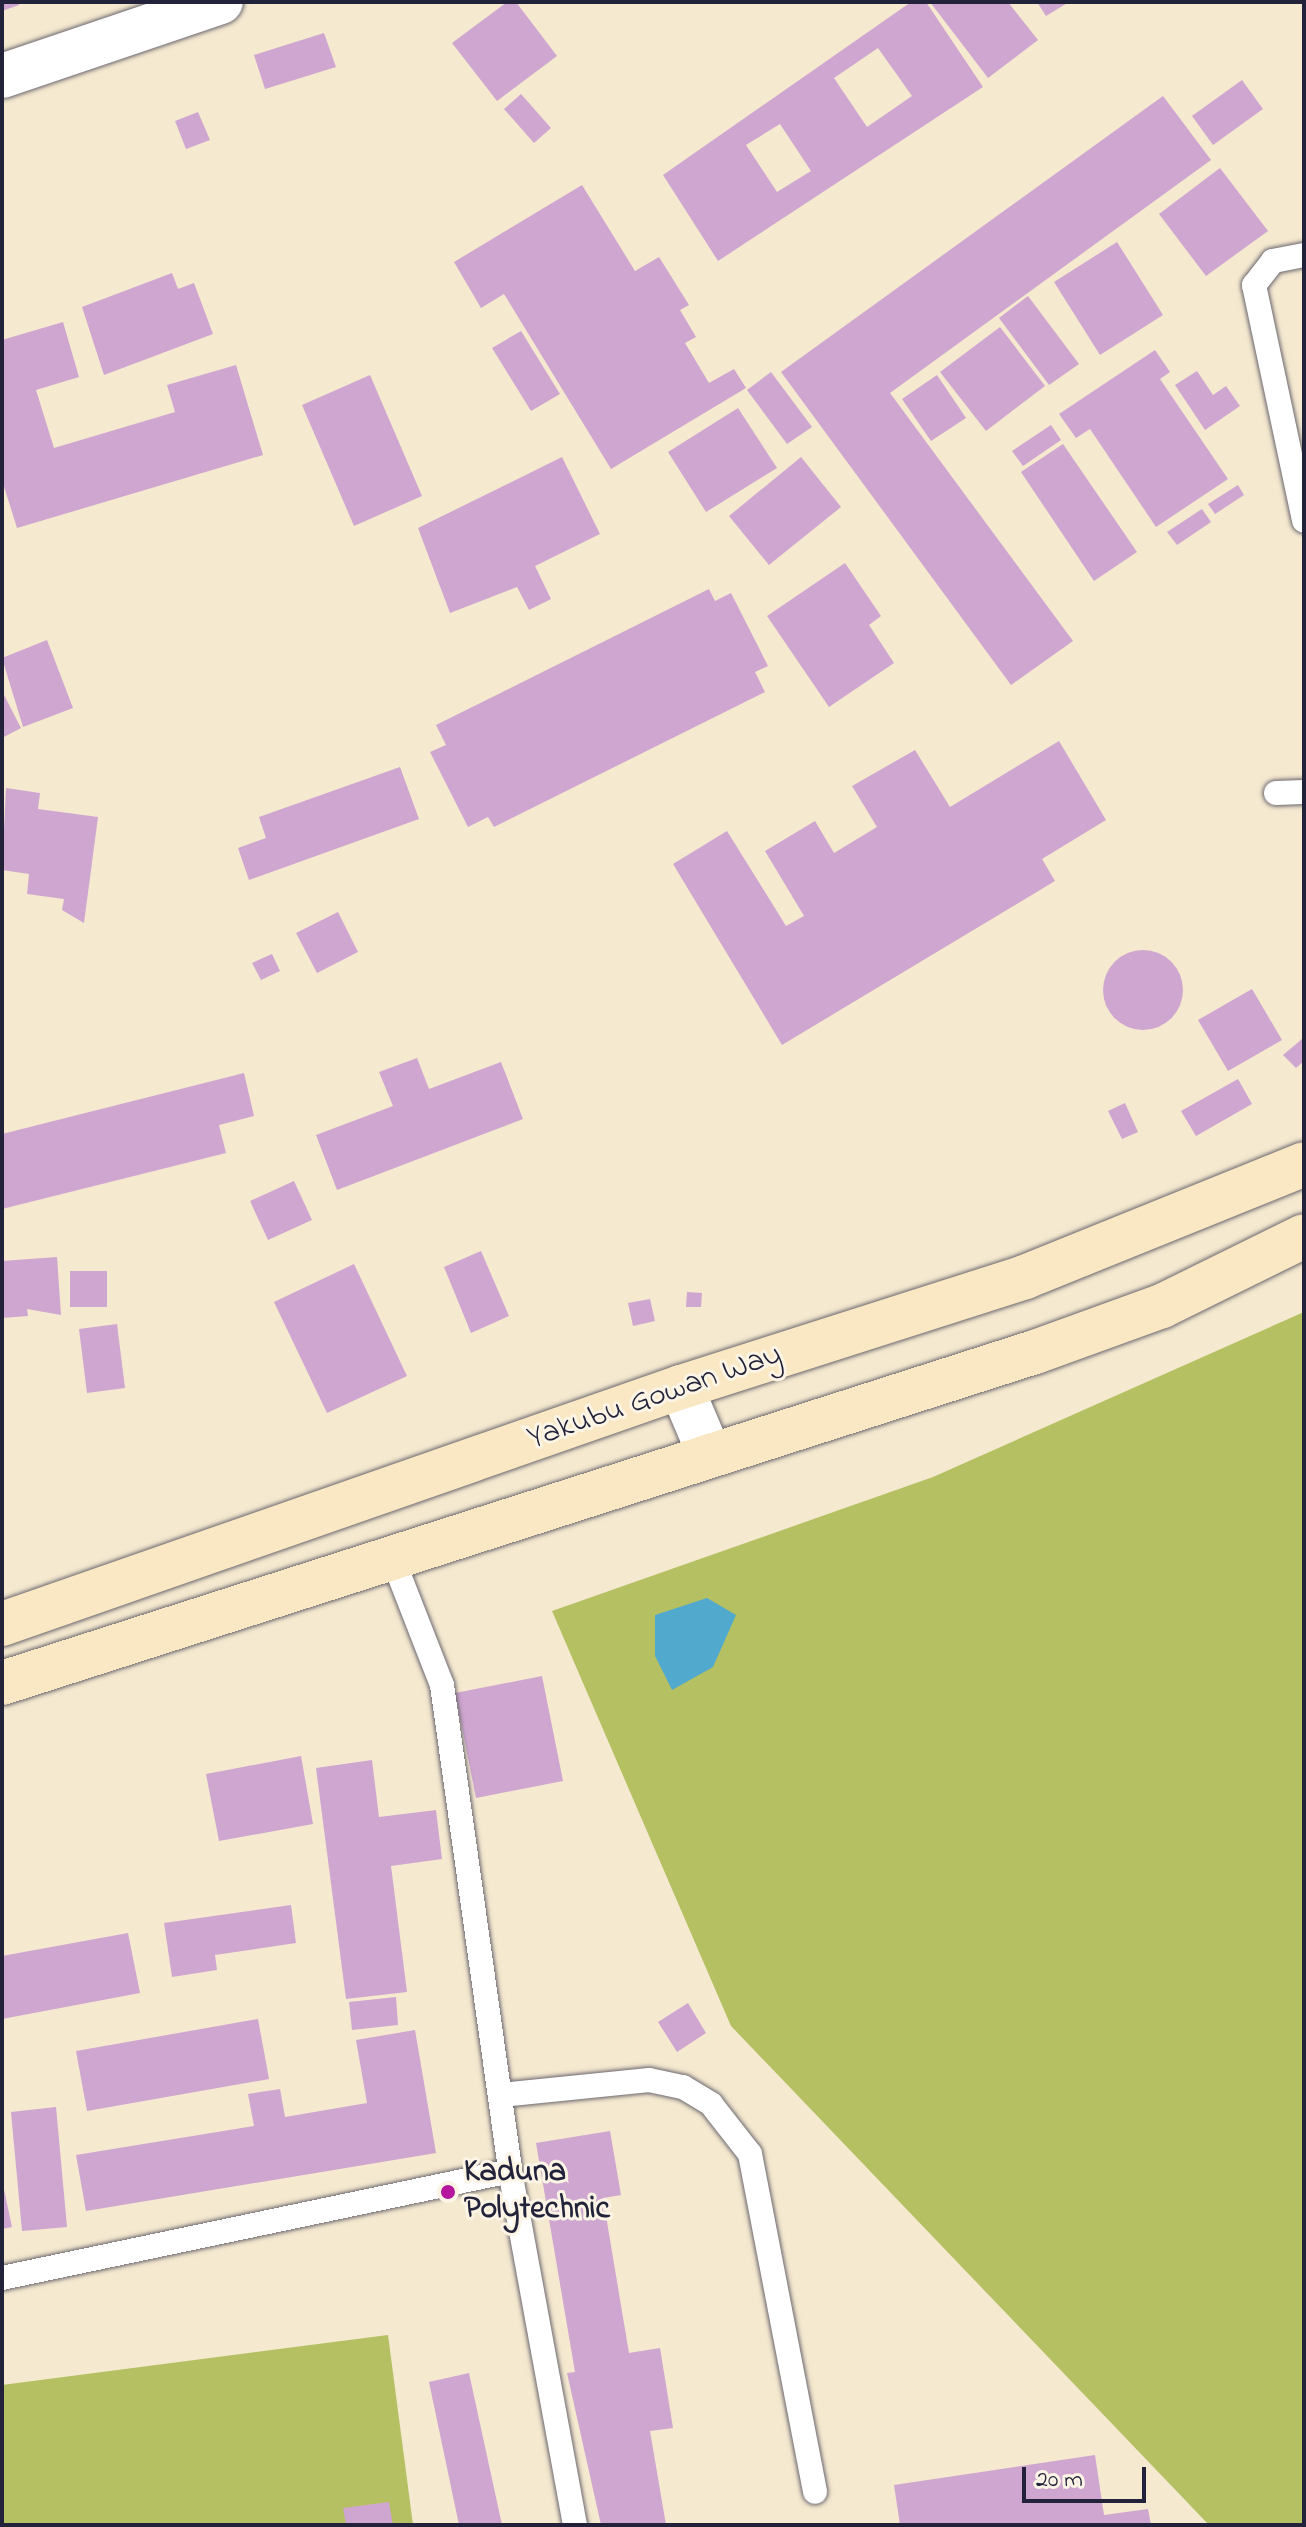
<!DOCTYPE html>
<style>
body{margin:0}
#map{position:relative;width:1306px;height:2527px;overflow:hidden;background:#f5e9d0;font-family:"Indie Flower",sans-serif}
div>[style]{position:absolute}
.green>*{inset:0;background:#b4c061}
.water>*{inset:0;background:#51a9ce}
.building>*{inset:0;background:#cfa6d0}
.round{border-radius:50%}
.roads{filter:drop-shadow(0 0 2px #6c686f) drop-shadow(0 0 2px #6c686f)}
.lane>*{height:24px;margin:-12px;padding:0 12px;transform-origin:12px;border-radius:12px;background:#fff}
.street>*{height:44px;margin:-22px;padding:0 22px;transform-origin:22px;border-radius:22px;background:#fff}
.secondary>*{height:44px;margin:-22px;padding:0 22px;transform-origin:22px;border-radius:22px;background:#fae7c3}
.dots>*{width:22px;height:22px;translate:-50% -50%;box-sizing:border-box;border:4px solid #fcf5e5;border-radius:50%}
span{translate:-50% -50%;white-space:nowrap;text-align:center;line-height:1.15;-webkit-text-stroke:6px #fcf5e5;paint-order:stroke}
.street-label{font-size:32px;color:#22223b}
.poi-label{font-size:32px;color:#22223b;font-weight:700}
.left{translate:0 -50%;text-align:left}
.frame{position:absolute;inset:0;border:4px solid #22223b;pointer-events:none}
.scale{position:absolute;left:1022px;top:2467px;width:124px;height:36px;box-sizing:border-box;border:4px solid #22223b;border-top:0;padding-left:10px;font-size:24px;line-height:28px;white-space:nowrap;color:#22223b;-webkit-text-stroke:6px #fcf5e5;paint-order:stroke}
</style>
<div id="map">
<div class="green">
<div style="clip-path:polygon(1304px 1312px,1304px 2525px,1209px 2525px,731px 2026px,552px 1611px,933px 1477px)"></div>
<div style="clip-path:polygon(388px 2335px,413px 2525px,2px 2525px,2px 2385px)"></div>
</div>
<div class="water">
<div style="clip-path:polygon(707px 1598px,736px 1615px,713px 1667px,672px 1690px,655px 1656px,655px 1615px)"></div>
</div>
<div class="building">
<div style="clip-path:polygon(2px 2px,18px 2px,19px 5px,2px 11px)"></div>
<div style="clip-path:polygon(507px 2px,516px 2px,557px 56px,497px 101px,452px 43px)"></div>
<div style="clip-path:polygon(evenodd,911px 2px,926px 2px,983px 87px,718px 261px,663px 175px,911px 2px,878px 48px,912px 96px,867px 127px,834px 78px,878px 48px,911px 2px,780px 124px,811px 171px,777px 192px,746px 145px,780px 124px)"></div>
<div style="clip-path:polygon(930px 2px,1008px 2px,1038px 40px,988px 78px)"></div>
<div style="clip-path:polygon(1037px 2px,1069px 2px,1046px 16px)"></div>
<div style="clip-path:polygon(324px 33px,336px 67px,265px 89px,254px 55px)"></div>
<div style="clip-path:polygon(1242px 80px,1263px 109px,1213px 145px,1192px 116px)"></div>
<div style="clip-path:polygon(521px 94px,551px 128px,534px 143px,504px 109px)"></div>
<div style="clip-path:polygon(1163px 96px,1211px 160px,890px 393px,1073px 641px,1011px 685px,781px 372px)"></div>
<div style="clip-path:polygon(198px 112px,210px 140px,186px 149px,175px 121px)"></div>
<div style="clip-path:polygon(1220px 168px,1268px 231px,1206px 276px,1159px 214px)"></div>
<div style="clip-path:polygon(582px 185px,635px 271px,659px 257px,689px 305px,680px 310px,696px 337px,685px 343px,709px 383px,734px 369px,746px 388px,611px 469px,504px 294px,481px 308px,454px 262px)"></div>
<div style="clip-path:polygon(1117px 242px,1163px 315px,1100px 355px,1054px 282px)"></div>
<div style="clip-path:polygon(172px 273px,178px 289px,194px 283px,213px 334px,104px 375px,82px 307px)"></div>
<div style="clip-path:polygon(1028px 296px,1079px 364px,1049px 385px,999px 318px)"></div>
<div style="clip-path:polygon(63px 322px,79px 377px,36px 390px,54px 448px,175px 412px,167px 385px,236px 365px,263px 455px,17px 528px,2px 480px,2px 340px)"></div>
<div style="clip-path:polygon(1000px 327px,1045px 386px,986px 431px,940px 372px)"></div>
<div style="clip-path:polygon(521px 331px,560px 394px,531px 411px,492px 348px)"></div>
<div style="clip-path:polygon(1155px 350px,1170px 372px,1160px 379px,1228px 479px,1156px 527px,1090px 429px,1076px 438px,1059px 414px)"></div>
<div style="clip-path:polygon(1197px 371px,1213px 395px,1226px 386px,1240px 406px,1205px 430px,1175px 385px)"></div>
<div style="clip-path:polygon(771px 372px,812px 427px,787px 444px,747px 390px)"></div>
<div style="clip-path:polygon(370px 375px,422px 496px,354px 526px,302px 405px)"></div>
<div style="clip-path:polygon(937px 375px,966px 418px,931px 441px,902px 399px)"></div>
<div style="clip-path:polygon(738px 408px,777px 468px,706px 512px,668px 452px)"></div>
<div style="clip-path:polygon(1051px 425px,1061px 440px,1023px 466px,1012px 451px)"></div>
<div style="clip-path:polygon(1063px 444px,1137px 552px,1094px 581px,1021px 472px)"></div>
<div style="clip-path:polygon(562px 457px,600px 534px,535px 566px,551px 599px,529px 610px,517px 587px,450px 613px,418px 528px)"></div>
<div style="clip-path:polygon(801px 457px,841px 507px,769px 565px,729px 516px)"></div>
<div style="clip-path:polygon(1238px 485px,1244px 495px,1215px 514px,1208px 504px)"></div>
<div style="clip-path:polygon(1202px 509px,1211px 522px,1177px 545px,1167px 532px)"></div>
<div style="clip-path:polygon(845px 563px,881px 616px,869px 625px,894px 663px,829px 707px,767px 616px)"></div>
<div style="clip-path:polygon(709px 589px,715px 601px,731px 593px,768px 666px,755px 672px,765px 692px,494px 827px,488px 817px,468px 827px,430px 752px,446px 745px,436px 725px)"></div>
<div style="clip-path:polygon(47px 640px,73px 708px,23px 727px,2px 658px)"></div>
<div style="clip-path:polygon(2px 691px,21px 728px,2px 738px)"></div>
<div style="clip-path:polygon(1059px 741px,1106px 820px,1042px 859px,1055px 881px,782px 1045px,673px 864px,727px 831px,786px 926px,804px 916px,765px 851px,815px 821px,834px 853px,877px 827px,852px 786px,915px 750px,950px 807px)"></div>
<div style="clip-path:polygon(400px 767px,419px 819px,249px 880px,238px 848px,266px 838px,259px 817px)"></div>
<div style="clip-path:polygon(6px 788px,40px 793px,38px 809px,98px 817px,84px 923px,62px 910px,64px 899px,27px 894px,29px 874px,2px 870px)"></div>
<div style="clip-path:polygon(338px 912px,358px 952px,317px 973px,296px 933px)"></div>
<div class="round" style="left:1103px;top:950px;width:80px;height:80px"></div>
<div style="clip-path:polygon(272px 954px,280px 971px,261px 980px,252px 963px)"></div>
<div style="clip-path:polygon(1252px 989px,1282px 1040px,1228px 1071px,1198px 1020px)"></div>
<div style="clip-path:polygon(1302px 1039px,1304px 1061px,1296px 1068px,1283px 1055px)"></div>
<div style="clip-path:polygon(417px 1058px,429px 1089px,501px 1062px,523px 1119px,337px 1190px,316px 1135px,393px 1106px,379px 1072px)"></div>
<div style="clip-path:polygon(244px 1073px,254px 1116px,219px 1125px,226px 1153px,2px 1209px,2px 1134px)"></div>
<div style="clip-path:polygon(1238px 1079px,1252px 1104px,1196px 1136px,1181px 1111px)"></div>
<div style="clip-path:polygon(1125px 1103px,1138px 1132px,1122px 1139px,1108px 1111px)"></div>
<div style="clip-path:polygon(294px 1181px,312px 1220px,268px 1240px,250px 1201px)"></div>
<div style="clip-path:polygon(481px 1251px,509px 1316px,471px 1333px,444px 1267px)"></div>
<div style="clip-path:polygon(57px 1257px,61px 1315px,27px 1309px,28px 1316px,2px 1318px,2px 1261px)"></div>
<div style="clip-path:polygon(354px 1264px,407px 1376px,327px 1413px,274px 1302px)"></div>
<div style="clip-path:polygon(70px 1271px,107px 1271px,107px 1307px,70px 1307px)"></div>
<div style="clip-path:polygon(687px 1292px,702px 1293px,701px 1307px,686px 1307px)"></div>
<div style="clip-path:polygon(650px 1299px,655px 1321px,633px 1326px,628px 1303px)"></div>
<div style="clip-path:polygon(117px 1324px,125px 1388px,87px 1393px,79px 1329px)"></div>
<div style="clip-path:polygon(542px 1676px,563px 1781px,476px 1798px,455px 1693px)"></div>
<div style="clip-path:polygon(301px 1756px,313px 1824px,219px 1841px,206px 1774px)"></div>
<div style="clip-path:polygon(372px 1760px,379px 1817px,436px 1810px,442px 1859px,391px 1866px,407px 1992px,346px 1999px,316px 1768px)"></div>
<div style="clip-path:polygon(291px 1905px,296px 1943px,215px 1955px,217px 1970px,172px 1977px,164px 1923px)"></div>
<div style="clip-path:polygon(128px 1933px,140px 1993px,2px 2019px,2px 1956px)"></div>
<div style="clip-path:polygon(396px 1997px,398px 2025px,352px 2030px,349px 2002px)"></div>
<div style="clip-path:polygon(688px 2003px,706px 2033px,677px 2052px,658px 2022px)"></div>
<div style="clip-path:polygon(258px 2019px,269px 2079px,87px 2111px,76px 2051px)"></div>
<div style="clip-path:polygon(415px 2030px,436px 2153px,86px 2211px,76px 2155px,254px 2126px,248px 2094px,280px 2089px,285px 2117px,367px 2103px,356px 2040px)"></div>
<div style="clip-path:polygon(56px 2107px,67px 2227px,22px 2231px,11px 2112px)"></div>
<div style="clip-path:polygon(610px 2131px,621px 2195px,603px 2198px,629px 2353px,660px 2348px,673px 2428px,650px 2431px,666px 2525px,601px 2525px,567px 2373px,575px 2372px,536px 2143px)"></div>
<div style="clip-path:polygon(2px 2180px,12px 2227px,2px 2229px)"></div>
<div style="clip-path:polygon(469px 2373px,502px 2525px,459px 2525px,429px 2382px)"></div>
<div style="clip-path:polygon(1095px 2455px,1104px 2515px,1148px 2509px,1151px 2525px,900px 2525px,894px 2485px)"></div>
<div style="clip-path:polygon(389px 2502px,393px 2525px,346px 2525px,343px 2508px)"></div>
</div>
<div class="roads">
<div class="lane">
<div style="left:1304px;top:255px;width:32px;rotate:169deg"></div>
<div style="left:1273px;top:261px;width:31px;rotate:128deg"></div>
<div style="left:1254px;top:285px;width:241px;rotate:78deg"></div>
<div style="left:1276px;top:793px;width:28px;rotate:-2deg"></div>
<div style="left:394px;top:1562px;width:132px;rotate:68.7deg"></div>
<div style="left:442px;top:1685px;width:491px;rotate:82deg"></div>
<div style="left:510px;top:2171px;width:360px;rotate:79.6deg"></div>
<div style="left:501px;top:2095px;width:149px;rotate:-5.8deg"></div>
<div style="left:649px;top:2080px;width:35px;rotate:12deg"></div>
<div style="left:683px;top:2087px;width:33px;rotate:31deg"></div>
<div style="left:711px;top:2104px;width:63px;rotate:52deg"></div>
<div style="left:750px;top:2154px;width:344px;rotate:79.1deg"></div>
<div style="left:2px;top:2278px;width:519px;rotate:-11.89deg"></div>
</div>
<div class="street">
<div style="left:2px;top:76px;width:231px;rotate:-18.7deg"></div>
<div style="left:681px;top:1387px;width:72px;rotate:67deg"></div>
</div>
<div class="secondary">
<div style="left:2px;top:1624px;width:719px;rotate:-19.24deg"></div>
<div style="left:681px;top:1387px;width:361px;rotate:-17.7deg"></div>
<div style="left:1025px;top:1277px;width:301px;rotate:-22deg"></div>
<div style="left:2px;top:1683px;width:1085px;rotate:-17.77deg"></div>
<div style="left:1035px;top:1352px;width:135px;rotate:-19.9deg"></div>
<div style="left:1162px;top:1306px;width:158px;rotate:-26.2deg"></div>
</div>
</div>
<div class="dots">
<div style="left:448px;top:2192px;background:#b5179e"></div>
</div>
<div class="street-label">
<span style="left:655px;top:1398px;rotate:-19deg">Yakubu Gowan Way</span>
</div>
<div class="poi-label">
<span class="left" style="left:464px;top:2192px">Kaduna<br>Polytechnic</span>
</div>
<div class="frame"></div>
<div class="scale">20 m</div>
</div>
